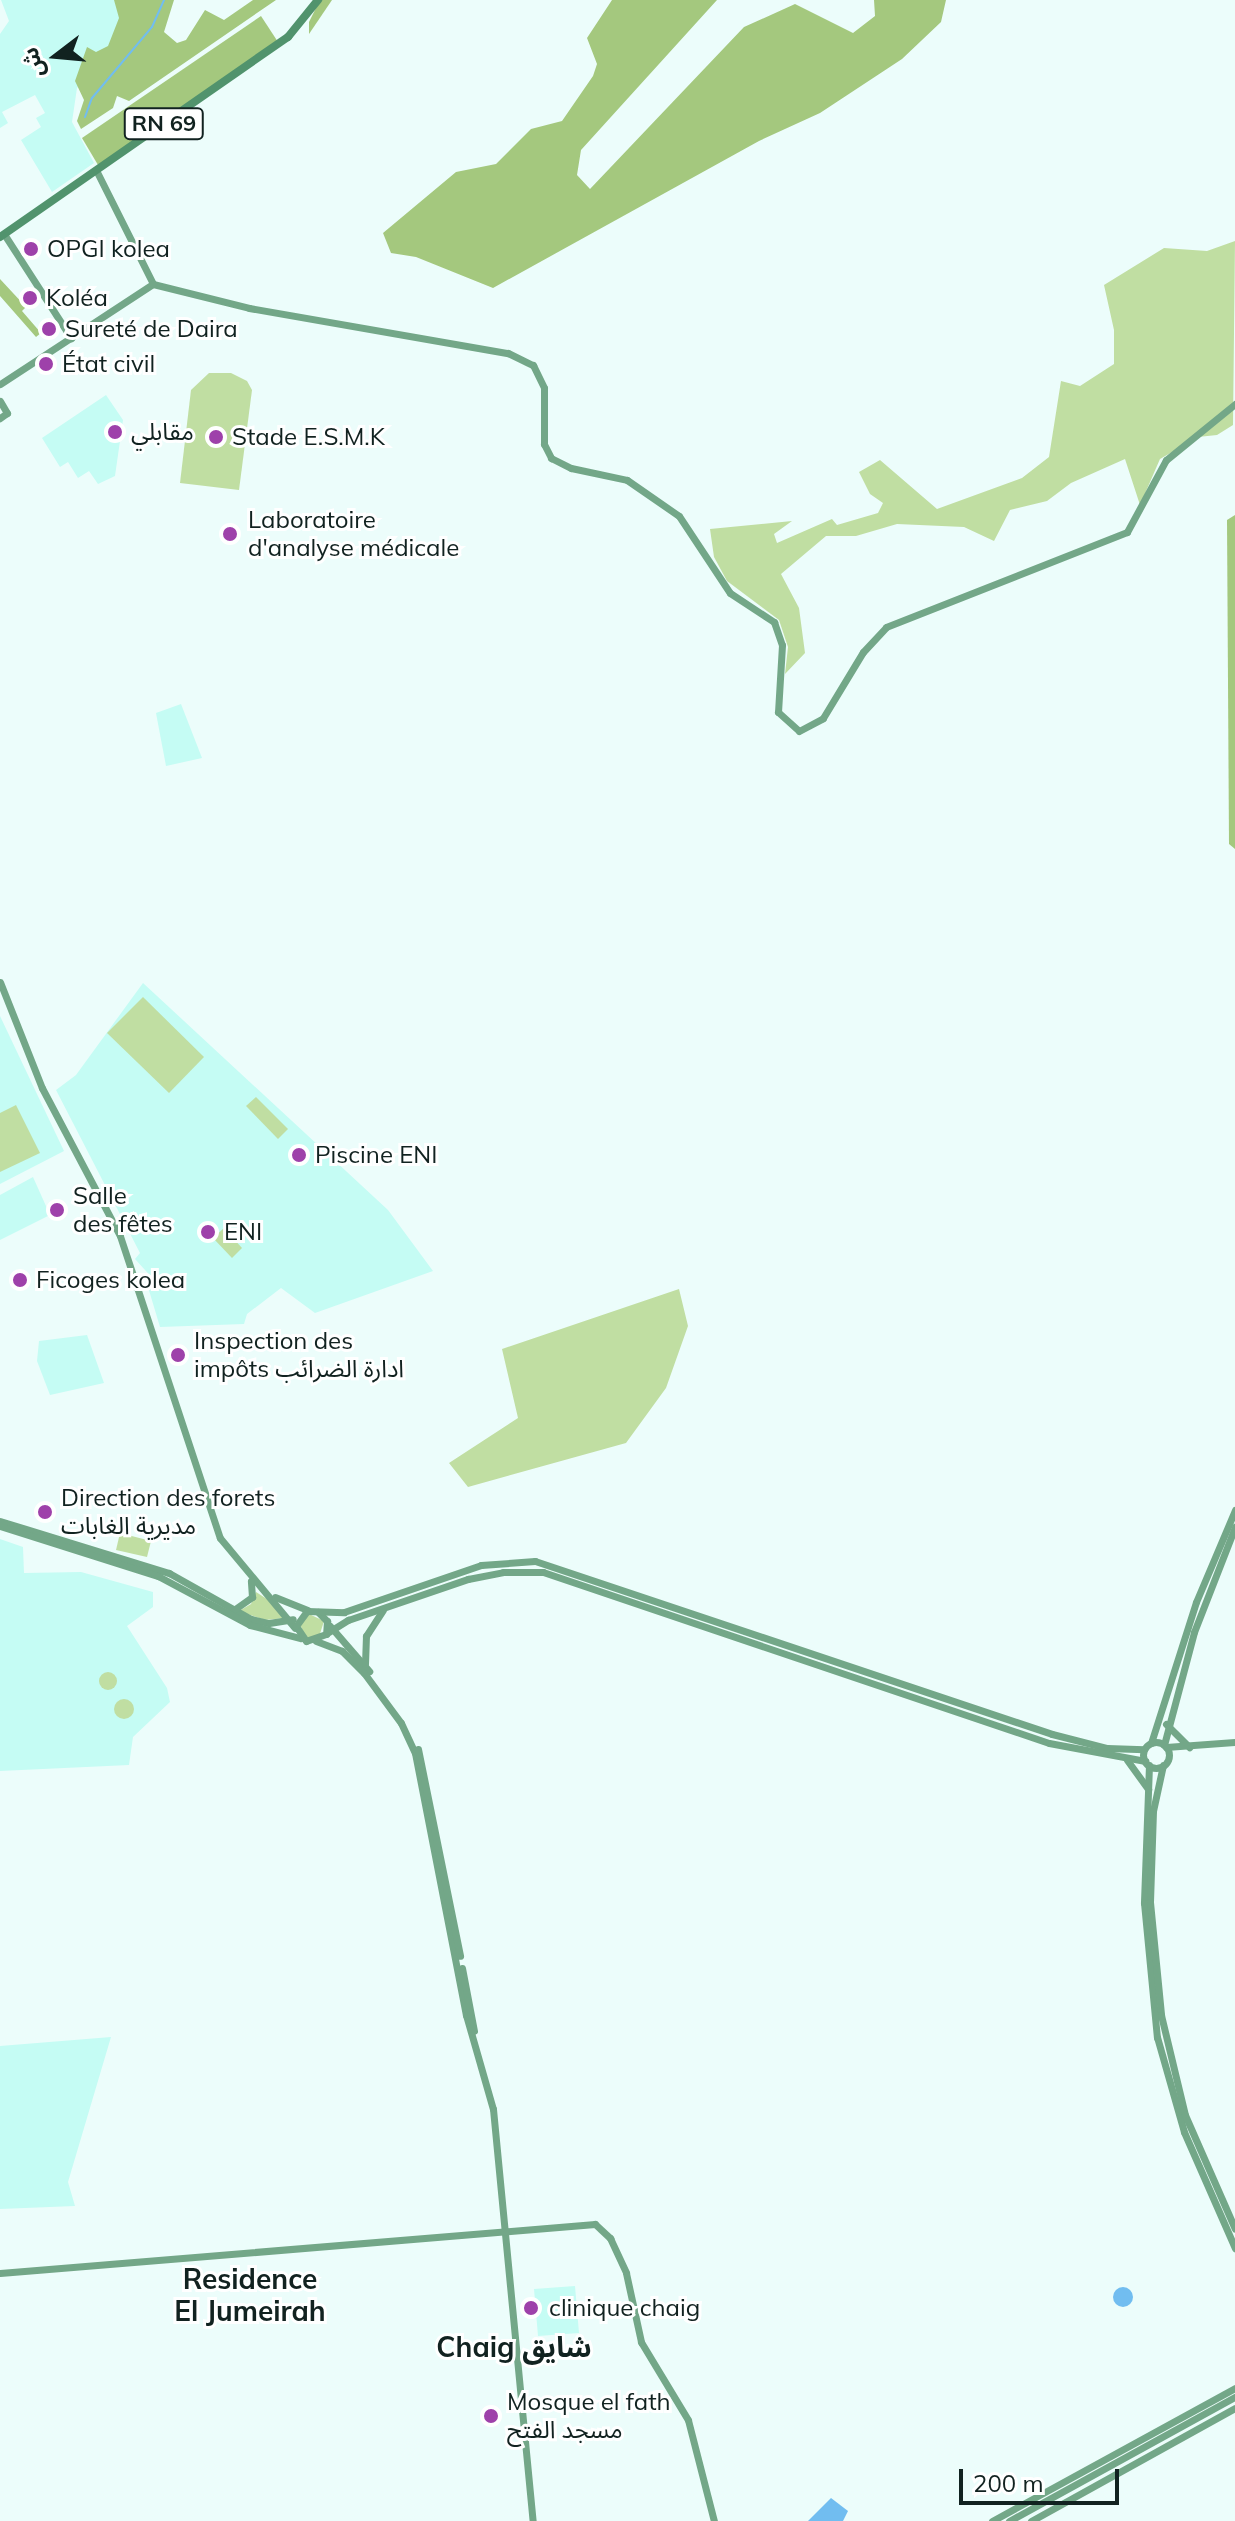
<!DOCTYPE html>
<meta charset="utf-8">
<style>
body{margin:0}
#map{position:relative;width:1235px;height:2521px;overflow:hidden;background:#ecfdfb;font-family:Mulish,"Noto Sans Arabic",sans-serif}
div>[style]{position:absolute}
.built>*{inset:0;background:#c5fcf4}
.green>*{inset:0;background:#c0dea2}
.round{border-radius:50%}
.forest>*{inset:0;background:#a4c87e}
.water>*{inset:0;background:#71bdf0}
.stream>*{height:2px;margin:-1px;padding:0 1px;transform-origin:1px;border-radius:1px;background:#71bdf0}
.secondary>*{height:7px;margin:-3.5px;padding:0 3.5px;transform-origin:3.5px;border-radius:3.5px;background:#73a788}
.secondary>.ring{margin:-3.5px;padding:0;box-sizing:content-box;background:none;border:7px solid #73a788;border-radius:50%}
.primary>*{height:8px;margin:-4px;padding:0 4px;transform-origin:4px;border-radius:4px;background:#51936d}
.dots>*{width:22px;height:22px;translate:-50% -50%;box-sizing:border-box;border:4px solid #fff;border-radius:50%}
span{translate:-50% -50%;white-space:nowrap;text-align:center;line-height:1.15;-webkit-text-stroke:6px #fff;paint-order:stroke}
.shield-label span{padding:2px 6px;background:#fff;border:2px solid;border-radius:6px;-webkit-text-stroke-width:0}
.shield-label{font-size:22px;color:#112220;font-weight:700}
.poi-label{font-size:24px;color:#112220}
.left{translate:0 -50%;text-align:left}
.quarter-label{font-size:28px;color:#112220;font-weight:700}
.north{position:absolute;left:16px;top:16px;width:80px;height:80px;-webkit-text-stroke:6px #fff;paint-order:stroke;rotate:254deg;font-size:22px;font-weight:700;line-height:32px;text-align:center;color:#112220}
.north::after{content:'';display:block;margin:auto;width:28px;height:36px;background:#112220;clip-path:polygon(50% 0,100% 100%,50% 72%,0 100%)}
.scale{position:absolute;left:959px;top:2469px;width:160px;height:36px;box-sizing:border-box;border:4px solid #112220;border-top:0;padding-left:10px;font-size:24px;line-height:28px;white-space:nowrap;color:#112220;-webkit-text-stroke:6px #fff;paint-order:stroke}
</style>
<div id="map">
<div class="built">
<div style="clip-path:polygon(1px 0,152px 0,116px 56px,77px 88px,72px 122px,94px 163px,52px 192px,21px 140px,41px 127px,36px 118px,45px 113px,35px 95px,2px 112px,8px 123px,0 128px,0 34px,9px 21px)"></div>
<div style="clip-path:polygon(106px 395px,123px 420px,115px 476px,98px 484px,89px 471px,78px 478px,68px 462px,60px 467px,42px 438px)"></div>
<div style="clip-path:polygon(181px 704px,202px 758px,166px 766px,156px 713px)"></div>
<div style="clip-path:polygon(143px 983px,388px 1210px,433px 1271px,315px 1313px,281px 1288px,247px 1314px,244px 1324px,160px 1327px,148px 1287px,155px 1281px,135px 1259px,140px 1253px,56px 1090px,76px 1075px)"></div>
<div style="clip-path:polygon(0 1016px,64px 1151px,0 1184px)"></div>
<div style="clip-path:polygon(33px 1177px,50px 1215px,0 1240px,0 1195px)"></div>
<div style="clip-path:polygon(87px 1335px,104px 1383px,50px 1395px,37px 1361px,39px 1341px)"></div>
<div style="clip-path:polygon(0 1539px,23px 1547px,24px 1573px,81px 1572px,153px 1592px,153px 1607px,127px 1626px,167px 1688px,170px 1702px,133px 1737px,129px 1765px,0 1771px)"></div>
<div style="clip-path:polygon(111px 2037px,68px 2182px,75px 2206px,0 2209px,0 2046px)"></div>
<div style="clip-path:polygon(575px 2286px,579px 2333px,538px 2336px,534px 2289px)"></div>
</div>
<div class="green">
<div style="clip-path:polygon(1235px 241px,1233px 425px,1217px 435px,1198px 437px,1160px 459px,1140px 505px,1125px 459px,1071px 483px,1047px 501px,1010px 510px,994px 541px,964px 527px,897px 524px,856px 536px,826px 536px,781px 574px,799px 608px,805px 653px,785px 674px,788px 647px,779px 620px,727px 581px,714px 557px,710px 529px,792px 521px,774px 534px,777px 543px,832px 519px,837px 525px,878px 513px,883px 503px,870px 494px,859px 472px,880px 460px,937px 509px,1022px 478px,1049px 457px,1061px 381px,1080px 386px,1114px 364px,1114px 330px,1104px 285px,1164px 248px,1207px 251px)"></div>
<div style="clip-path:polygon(209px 373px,231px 373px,247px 381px,252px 390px,239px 490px,180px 483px,191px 390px)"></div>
<div style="clip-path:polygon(143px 997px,204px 1057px,169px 1093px,107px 1033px)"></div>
<div style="clip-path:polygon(256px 1097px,288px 1129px,278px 1139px,246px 1106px)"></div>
<div style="clip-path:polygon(16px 1105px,40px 1153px,0 1172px,0 1113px)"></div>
<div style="clip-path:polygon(224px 1228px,242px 1248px,232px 1258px,213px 1238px)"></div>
<div style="clip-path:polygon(679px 1289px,688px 1326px,666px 1388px,626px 1443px,468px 1487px,449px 1463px,518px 1418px,502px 1349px)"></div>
<div style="clip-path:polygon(120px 1533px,151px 1541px,147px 1557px,116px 1550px)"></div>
<div style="clip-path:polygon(256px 1592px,270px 1601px,285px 1618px,265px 1620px,239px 1611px,251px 1604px)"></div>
<div style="clip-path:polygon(309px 1614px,324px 1621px,319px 1637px,305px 1637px,300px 1624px)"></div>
<div class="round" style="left:99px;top:1672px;width:18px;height:18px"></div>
<div class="round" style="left:114px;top:1699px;width:20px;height:20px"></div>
</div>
<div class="forest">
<div style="clip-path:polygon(114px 0,174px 0,164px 32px,177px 43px,186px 40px,205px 10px,224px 20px,253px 0,276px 0,129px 101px,117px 96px,113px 108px,81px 129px,77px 121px,84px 100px,75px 81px,87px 47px,96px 52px,108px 46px,119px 18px)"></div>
<div style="clip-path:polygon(320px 0,332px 0,309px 34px,309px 22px)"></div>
<div style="clip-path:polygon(612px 0,717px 0,581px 150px,577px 175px,590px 189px,744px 27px,795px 4px,853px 33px,875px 16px,874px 0,946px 0,941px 22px,902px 59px,820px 113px,759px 141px,493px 288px,416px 257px,391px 253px,383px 233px,456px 172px,496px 164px,531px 129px,562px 121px,593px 76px,597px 64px,587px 38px)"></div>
<div style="clip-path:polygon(261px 16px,278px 42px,98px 165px,82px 138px)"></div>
<div style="clip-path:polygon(0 279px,26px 307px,22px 311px,41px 333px,36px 337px,0 296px)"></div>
<div style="clip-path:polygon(1235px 515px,1235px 849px,1229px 844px,1227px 520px)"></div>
</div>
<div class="water">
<div class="round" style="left:1113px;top:2287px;width:20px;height:20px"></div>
<div style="clip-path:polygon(831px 2498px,848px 2511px,843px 2521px,808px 2521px)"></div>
</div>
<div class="stream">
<div style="left:85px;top:117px;width:20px;rotate:-70deg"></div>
<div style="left:92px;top:98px;width:93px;rotate:-49.8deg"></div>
<div style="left:152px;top:27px;width:30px;rotate:-66deg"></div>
</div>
<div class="secondary">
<div style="left:96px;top:170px;width:127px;rotate:63.4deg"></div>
<div style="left:153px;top:284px;width:99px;rotate:14deg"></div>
<div style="left:249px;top:308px;width:263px;rotate:9.9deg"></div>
<div style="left:508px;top:353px;width:28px;rotate:26deg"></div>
<div style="left:533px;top:365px;width:25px;rotate:64deg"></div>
<div style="left:544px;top:388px;width:56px;rotate:90deg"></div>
<div style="left:544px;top:444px;width:16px;rotate:63deg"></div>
<div style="left:551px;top:458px;width:22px;rotate:27deg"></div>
<div style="left:571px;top:468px;width:57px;rotate:12.1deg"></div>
<div style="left:627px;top:480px;width:63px;rotate:34.7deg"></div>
<div style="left:679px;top:516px;width:92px;rotate:56.5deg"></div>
<div style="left:730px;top:593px;width:53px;rotate:33.4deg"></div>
<div style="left:774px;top:622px;width:24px;rotate:71deg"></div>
<div style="left:782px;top:645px;width:67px;rotate:93.4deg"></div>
<div style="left:778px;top:712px;width:28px;rotate:42deg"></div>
<div style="left:799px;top:731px;width:27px;rotate:-28deg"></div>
<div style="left:823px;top:718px;width:77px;rotate:-58.8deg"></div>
<div style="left:863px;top:652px;width:34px;rotate:-47deg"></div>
<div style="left:886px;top:627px;width:259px;rotate:-21.5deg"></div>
<div style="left:1127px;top:532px;width:82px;rotate:-61.6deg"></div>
<div style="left:1166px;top:460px;width:89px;rotate:-39.1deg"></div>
<div style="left:4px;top:234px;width:124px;rotate:57.2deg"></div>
<div style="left:0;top:384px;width:183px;rotate:-33.2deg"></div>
<div style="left:0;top:401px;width:14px;rotate:60deg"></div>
<div style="left:7px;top:413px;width:9px;rotate:144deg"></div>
<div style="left:0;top:982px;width:114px;rotate:68.4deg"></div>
<div style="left:42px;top:1088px;width:167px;rotate:62.2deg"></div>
<div style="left:120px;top:1236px;width:318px;rotate:71.7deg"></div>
<div style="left:220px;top:1538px;width:117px;rotate:50.2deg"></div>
<div style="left:0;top:1521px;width:177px;rotate:17.1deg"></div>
<div style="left:169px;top:1573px;width:94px;rotate:29.3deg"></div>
<div style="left:251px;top:1619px;width:18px;rotate:13deg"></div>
<div style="left:269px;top:1623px;width:24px;rotate:-9deg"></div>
<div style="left:0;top:1526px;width:166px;rotate:17.6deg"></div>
<div style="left:158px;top:1576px;width:104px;rotate:28deg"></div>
<div style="left:250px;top:1625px;width:52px;rotate:14.6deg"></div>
<div style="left:275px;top:1597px;width:35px;rotate:22deg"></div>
<div style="left:235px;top:1609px;width:21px;rotate:-35deg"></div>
<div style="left:252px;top:1597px;width:16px;rotate:-94deg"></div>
<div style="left:318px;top:1612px;width:13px;rotate:45deg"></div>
<div style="left:327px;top:1621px;width:13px;rotate:94deg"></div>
<div style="left:326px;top:1634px;width:21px;rotate:161deg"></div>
<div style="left:306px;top:1641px;width:18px;rotate:-124deg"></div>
<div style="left:296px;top:1626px;width:19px;rotate:-54deg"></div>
<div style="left:307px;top:1611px;width:37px;rotate:2deg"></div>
<div style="left:344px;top:1612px;width:145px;rotate:-18.9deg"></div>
<div style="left:481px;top:1565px;width:54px;rotate:-4.2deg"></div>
<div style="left:535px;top:1561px;width:545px;rotate:18.5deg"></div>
<div style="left:1052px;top:1734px;width:57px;rotate:14.3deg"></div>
<div style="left:1107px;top:1748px;width:37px;rotate:2deg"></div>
<div style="left:330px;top:1626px;width:60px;rotate:49.1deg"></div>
<div style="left:327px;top:1633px;width:25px;rotate:-32deg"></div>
<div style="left:348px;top:1620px;width:127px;rotate:-18.9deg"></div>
<div style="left:468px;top:1579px;width:36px;rotate:-11deg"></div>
<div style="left:503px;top:1572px;width:40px"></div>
<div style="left:543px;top:1572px;width:534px;rotate:18.67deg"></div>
<div style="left:1049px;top:1743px;width:98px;rotate:10.6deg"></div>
<div style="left:316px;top:1641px;width:28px;rotate:21deg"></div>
<div style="left:342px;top:1651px;width:31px;rotate:45deg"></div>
<div style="left:364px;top:1673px;width:62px;rotate:53.5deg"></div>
<div style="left:401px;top:1723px;width:33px;rotate:65deg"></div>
<div style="left:415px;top:1753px;width:267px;rotate:79deg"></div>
<div style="left:466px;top:2015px;width:98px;rotate:74deg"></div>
<div style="left:493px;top:2109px;width:414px;rotate:84.5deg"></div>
<div style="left:365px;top:1664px;width:28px;rotate:-88deg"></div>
<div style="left:366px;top:1636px;width:31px;rotate:-57deg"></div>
<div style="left:1166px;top:1724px;width:33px;rotate:45deg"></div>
<div class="ring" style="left:1143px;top:1742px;width:19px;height:19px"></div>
<div style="left:1151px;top:1743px;width:148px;rotate:-72.3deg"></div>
<div style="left:1196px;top:1602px;width:100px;rotate:-67deg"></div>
<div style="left:1164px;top:1745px;width:117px;rotate:-75.1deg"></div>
<div style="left:1194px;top:1632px;width:113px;rotate:-68.7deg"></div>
<div style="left:1166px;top:1747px;width:69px;rotate:-4.1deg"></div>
<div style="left:418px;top:1749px;width:211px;rotate:78.5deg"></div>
<div style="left:1127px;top:1760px;width:36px;rotate:54deg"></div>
<div style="left:1149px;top:1765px;width:138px;rotate:92.1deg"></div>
<div style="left:1144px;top:1903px;width:135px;rotate:84.5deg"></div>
<div style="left:1157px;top:2037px;width:99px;rotate:74.1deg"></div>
<div style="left:1184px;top:2132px;width:127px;rotate:66.3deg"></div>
<div style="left:1163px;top:1765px;width:47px;rotate:102.3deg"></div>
<div style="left:1153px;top:1811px;width:91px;rotate:91.9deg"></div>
<div style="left:1150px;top:1902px;width:114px;rotate:84.4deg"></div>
<div style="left:1161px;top:2015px;width:103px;rotate:76.5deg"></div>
<div style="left:1185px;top:2115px;width:124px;rotate:66.3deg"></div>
<div style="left:462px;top:1968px;width:64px;rotate:79.2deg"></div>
<div style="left:0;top:2273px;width:597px;rotate:-4.71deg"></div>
<div style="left:595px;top:2224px;width:21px;rotate:43deg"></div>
<div style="left:610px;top:2238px;width:38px;rotate:65deg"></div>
<div style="left:626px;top:2273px;width:71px;rotate:77.7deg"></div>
<div style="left:641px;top:2342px;width:91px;rotate:58.9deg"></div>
<div style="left:688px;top:2420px;width:104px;rotate:75.6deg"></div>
<div style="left:992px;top:2521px;width:277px;rotate:-28.7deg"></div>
<div style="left:1009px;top:2521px;width:258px;rotate:-28.8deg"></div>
<div style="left:1031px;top:2521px;width:233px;rotate:-29deg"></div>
</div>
<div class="primary">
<div style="left:0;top:237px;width:351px;rotate:-34.8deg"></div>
<div style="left:288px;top:37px;width:48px;rotate:-51deg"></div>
</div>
<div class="dots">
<div style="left:31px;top:249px;background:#9e41aa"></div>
<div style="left:30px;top:298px;background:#9e41aa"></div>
<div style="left:49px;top:329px;background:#9e41aa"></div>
<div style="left:46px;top:364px;background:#9e41aa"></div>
<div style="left:115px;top:432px;background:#9e41aa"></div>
<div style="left:216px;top:437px;background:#9e41aa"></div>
<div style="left:230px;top:534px;background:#9e41aa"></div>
<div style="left:299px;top:1155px;background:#9e41aa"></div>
<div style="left:57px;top:1210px;background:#9e41aa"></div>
<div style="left:208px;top:1232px;background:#9e41aa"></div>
<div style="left:20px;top:1280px;background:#9e41aa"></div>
<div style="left:178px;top:1355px;background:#9e41aa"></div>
<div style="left:45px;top:1512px;background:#9e41aa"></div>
<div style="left:531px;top:2308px;background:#9e41aa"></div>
<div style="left:491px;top:2416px;background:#9e41aa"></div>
</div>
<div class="shield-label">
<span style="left:164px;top:124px">RN 69</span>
</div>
<div class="poi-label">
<span class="left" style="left:47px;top:249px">OPGI kolea</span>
<span class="left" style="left:46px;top:298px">Koléa</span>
<span class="left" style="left:65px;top:329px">Sureté de Daira</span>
<span class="left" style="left:62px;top:364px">État civil</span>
<span class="left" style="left:131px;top:432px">مقابلي</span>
<span class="left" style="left:232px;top:437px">Stade E.S.M.K</span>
<span class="left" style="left:248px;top:534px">Laboratoire<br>d'analyse médicale</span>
<span class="left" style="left:315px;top:1155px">Piscine ENI</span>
<span class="left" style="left:73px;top:1210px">Salle<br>des fêtes</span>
<span class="left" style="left:224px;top:1232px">ENI</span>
<span class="left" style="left:36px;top:1280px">Ficoges kolea</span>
<span class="left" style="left:194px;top:1355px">Inspection des<br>impôts ادارة الضرائب</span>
<span class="left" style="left:61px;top:1512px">Direction des forets<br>مديرية الغابات</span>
<span class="left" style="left:549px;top:2308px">clinique chaig</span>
<span class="left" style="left:507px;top:2416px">Mosque el fath<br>مسجد الفتح</span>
</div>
<div class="quarter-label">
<span style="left:250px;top:2295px">Residence<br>El Jumeirah</span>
<span style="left:514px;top:2347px">Chaig شايق</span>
</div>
<div class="north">ش</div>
<div class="scale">200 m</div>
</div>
